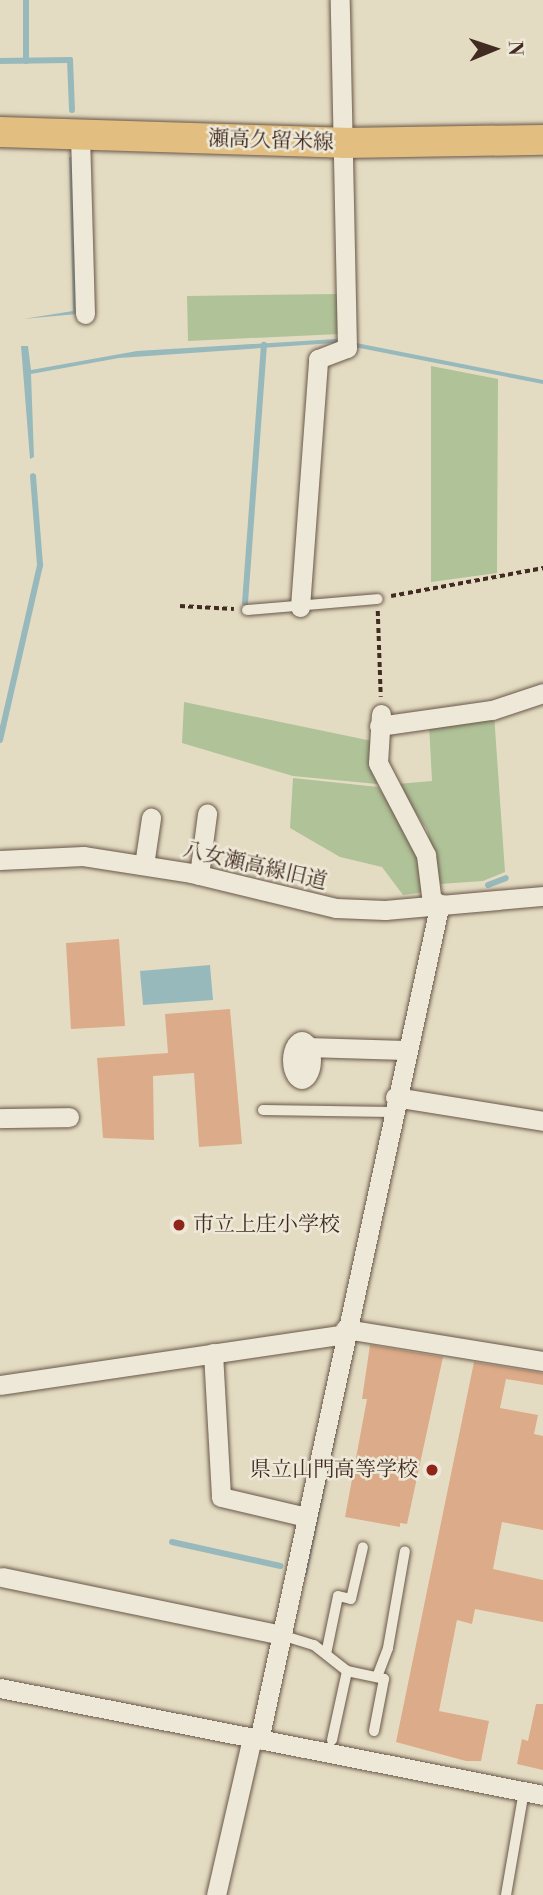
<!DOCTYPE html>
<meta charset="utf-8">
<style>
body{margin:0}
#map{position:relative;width:543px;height:1895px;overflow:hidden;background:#e4dcc2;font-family:"Libre Bodoni","Noto Serif JP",serif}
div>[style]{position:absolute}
.green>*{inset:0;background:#afc298}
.water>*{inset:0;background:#98b9bc}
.stream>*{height:6px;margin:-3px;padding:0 3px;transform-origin:3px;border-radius:3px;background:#98b9bc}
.building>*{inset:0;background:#dcab89}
.path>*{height:3.5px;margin-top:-1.75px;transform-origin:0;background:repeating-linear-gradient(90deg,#422b21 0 5px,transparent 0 8.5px)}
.roads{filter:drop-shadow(0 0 2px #6a5749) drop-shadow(0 0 2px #6a5749)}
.service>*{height:10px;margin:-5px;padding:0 5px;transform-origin:5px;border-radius:5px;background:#ede8d7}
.minor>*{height:19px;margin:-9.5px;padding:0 9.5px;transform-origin:9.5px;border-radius:9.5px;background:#ede8d7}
.minor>.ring{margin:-9.5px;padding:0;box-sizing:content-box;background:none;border:19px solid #ede8d7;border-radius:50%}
.primary>*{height:30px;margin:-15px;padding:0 15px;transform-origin:15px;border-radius:15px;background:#e2be81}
.dots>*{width:19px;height:19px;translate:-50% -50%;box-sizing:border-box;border:4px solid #ede8d7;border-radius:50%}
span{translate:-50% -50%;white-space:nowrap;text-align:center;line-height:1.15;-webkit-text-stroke:5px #ede8d7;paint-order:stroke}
.street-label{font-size:21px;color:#422b21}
.poi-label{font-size:21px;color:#422b21}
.left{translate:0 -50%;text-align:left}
.right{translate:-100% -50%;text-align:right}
.north{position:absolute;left:459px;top:14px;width:70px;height:70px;-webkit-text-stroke:5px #ede8d7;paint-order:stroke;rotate:88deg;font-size:19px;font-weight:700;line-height:28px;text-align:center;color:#422b21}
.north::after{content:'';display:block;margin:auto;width:24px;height:32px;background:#422b21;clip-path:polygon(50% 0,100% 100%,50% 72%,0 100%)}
</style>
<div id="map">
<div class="green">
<div style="clip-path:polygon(339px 294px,340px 334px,188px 341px,187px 296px)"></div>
<div style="clip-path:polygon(431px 366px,498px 379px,497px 573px,431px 582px)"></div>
<div style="clip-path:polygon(184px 702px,372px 741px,377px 784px,293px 776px,182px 743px)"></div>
<div style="clip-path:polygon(494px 714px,505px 872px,483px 881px,440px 884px,427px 830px,397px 784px,432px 781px,429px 724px)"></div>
<div style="clip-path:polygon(293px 778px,378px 787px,415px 843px,425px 892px,403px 895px,382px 867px,340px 857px,290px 828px)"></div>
</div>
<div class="water">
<div style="clip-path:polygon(69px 157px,73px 157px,77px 314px,23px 319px,73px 311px)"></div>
<div style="clip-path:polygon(336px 339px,543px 380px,543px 384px,334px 343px,119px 358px,31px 374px,34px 457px,30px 459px,21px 346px,28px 346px,31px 370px,137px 351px)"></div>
<div style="clip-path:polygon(210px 965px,213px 1000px,143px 1005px,140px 971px)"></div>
<div style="clip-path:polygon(355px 1342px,307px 1575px,304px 1575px)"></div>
</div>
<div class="stream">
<div style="left:26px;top:0;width:61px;rotate:90deg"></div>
<div style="left:0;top:61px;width:70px;rotate:-0.8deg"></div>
<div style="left:70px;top:60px;width:50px;rotate:87.7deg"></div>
<div style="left:245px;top:603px;width:259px;rotate:-85.8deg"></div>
<div style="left:0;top:740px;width:180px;rotate:-77.1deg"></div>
<div style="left:40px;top:565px;width:89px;rotate:-94.5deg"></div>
<div style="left:488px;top:885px;width:19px;rotate:-21deg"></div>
<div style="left:172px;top:1542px;width:111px;rotate:12.5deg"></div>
</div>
<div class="building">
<div style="clip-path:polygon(119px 939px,125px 1026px,71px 1029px,66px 943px)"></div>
<div style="clip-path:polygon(230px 1009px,242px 1144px,199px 1147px,194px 1073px,153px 1076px,154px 1140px,103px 1138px,97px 1058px,168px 1053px,165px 1014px)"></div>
<div style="clip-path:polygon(370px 1345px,443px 1357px,407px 1524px,400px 1523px,400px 1527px,345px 1517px,367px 1399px,362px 1399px)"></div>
<div style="clip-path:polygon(474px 1362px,543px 1373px,543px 1385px,506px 1379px,500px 1408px,538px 1415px,534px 1434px,543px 1436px,543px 1530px,502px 1522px,493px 1569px,543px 1580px,543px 1622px,475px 1609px,472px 1624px,457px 1620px,439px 1711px,489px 1721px,481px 1761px,466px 1761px,396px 1742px)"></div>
<div style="clip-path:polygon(536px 1704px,543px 1704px,543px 1770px,517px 1764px,522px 1739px,528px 1741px)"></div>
</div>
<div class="path">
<div style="left:391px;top:596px;width:155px;rotate:-10.4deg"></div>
<div style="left:180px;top:606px;width:54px;rotate:3.2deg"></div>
<div style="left:378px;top:611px;width:86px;rotate:88deg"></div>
</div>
<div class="roads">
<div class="service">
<div style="left:247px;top:610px;width:131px;rotate:-4.8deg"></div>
<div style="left:263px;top:1110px;width:129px;rotate:0.9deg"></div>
<div style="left:281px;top:1635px;width:34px;rotate:17deg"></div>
<div style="left:314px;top:1645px;width:42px;rotate:38.2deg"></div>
<div style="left:347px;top:1671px;width:38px;rotate:12deg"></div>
<div style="left:384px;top:1679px;width:53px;rotate:100.9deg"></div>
<div style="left:326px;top:1654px;width:59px;rotate:-78.3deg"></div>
<div style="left:338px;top:1596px;width:13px;rotate:13deg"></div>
<div style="left:351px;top:1599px;width:53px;rotate:-77deg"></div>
<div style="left:377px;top:1677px;width:31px;rotate:-69deg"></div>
<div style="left:388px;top:1648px;width:98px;rotate:-80.1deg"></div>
<div style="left:332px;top:1740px;width:71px;rotate:-77.7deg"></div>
<div style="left:506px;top:1895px;width:106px;rotate:-80.2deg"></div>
</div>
<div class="minor">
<div style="left:80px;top:135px;width:179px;rotate:88.4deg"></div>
<div style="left:300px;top:607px;width:249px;rotate:-85.8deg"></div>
<div style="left:318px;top:359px;width:31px;rotate:-21deg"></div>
<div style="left:347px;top:348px;width:348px;rotate:-91.2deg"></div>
<div style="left:381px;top:714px;width:49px;rotate:93.5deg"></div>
<div style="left:378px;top:763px;width:104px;rotate:62.4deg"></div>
<div style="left:426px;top:855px;width:48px;rotate:82.9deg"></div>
<div style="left:379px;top:726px;width:114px;rotate:-8.1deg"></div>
<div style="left:492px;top:710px;width:54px;rotate:-18.4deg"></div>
<div style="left:0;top:860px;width:83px;rotate:-2.8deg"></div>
<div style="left:83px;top:856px;width:109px;rotate:8.9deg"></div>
<div style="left:191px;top:873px;width:149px;rotate:13.6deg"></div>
<div style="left:336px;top:908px;width:49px;rotate:2.3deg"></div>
<div style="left:385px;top:910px;width:159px;rotate:-5.1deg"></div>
<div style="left:144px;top:865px;width:48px;rotate:-81.5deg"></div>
<div style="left:199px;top:875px;width:62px;rotate:-82.5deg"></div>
<div class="ring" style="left:292px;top:1041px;width:-5px;height:-5px"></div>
<div style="left:307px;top:1047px;width:98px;rotate:1.8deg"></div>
<div style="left:395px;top:1097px;width:150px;rotate:9.2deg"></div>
<div style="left:0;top:1118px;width:69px;rotate:-0.8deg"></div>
<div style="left:345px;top:1329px;width:201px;rotate:9.2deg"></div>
<div style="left:213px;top:1353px;width:144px;rotate:86.8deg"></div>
<div style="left:221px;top:1497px;width:87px;rotate:13.2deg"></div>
<div style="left:0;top:1385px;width:348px;rotate:-8.4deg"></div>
<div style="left:2px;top:1577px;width:285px;rotate:11.7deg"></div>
<div style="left:0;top:1688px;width:553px;rotate:11.15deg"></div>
<div style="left:259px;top:1740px;width:856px;rotate:-77.8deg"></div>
<div style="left:216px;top:1895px;width:161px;rotate:-77.1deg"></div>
</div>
<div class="primary">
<div style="left:0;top:132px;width:344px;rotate:1.8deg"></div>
<div style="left:344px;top:143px;width:199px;rotate:-0.9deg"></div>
</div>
</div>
<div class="dots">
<div style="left:179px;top:1225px;background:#8f2418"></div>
<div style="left:432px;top:1470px;background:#8f2418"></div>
</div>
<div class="street-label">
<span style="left:271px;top:141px;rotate:2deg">瀬高久留米線</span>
<span style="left:255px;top:866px;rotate:13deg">八女瀬高線旧道</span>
</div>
<div class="poi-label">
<span class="left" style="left:193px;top:1225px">市立上庄小学校</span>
<span class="right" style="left:418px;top:1470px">県立山門高等学校</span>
</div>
<div class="north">N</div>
</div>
